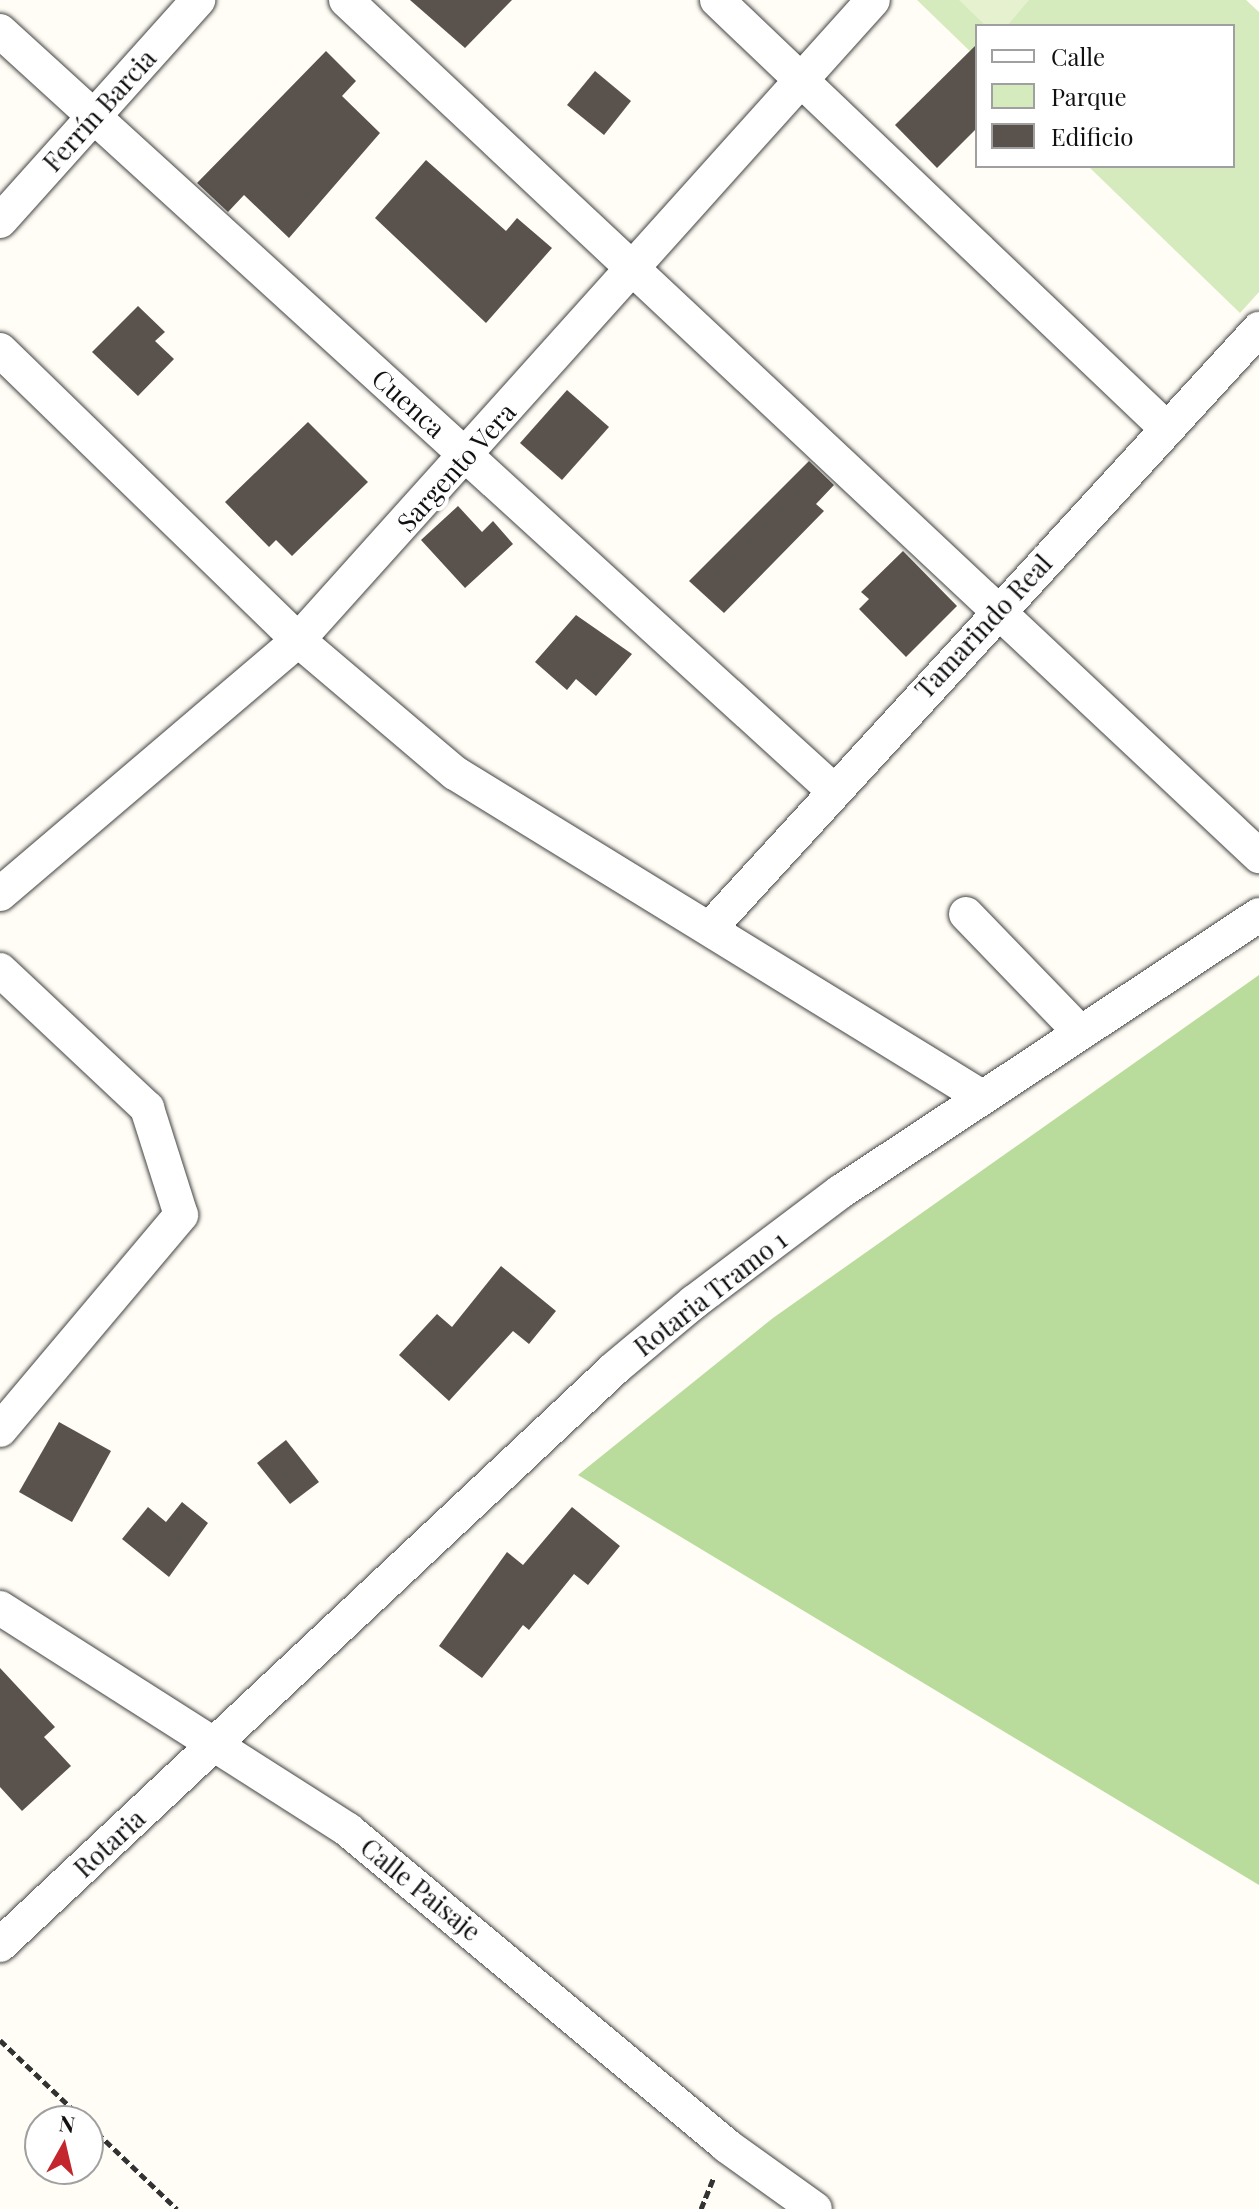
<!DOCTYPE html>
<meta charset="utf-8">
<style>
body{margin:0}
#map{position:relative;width:1259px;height:2209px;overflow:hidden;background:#fffdf5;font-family:"Playfair Display",serif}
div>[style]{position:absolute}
.green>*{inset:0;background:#d5ebbd}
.forest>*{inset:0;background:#b9dc9c}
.pitch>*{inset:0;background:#e6f2cf}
.building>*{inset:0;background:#5a524d}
.path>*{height:5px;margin-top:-2.5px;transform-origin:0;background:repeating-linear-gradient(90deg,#333 0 8px,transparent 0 12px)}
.roads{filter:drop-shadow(0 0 2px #444) drop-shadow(0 0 2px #444)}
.minor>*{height:34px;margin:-17px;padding:0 17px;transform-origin:17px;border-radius:17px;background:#fff}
span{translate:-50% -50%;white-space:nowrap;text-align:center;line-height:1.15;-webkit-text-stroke:8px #fff;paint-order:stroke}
.street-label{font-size:26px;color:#111}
.legend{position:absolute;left:975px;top:24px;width:260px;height:144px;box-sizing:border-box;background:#fff;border:2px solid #a0a0a0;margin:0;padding:10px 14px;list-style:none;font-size:24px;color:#111}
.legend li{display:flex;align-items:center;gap:16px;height:40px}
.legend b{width:40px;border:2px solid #a0a0a0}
.north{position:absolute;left:24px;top:2105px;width:80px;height:80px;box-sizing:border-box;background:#fff;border:2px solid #a0a0a0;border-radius:50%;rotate:8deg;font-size:22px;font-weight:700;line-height:32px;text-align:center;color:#111}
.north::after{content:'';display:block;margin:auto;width:28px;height:36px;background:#c4262e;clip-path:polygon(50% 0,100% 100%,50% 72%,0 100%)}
</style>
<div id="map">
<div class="green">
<div style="clip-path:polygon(917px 0,1246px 0,1259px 12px,1259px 292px,1240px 313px,1088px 166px,1233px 166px,1233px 26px,977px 26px,977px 58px)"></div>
</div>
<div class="forest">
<div style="clip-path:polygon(1259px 975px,1259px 1885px,578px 1475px,773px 1318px)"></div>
</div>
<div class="pitch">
<div style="clip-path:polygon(959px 0,1029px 0,1007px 26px,986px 26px)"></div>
</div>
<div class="building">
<div style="clip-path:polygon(410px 0,512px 0,465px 48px)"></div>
<div style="clip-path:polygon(977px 44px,977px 128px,937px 168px,895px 125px)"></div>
<div style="clip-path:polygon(326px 51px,356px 81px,342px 96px,380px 133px,289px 238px,244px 195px,228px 212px,197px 183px)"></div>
<div style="clip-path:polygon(595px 71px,631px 101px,604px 135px,567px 105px)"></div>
<div style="clip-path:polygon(426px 160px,506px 231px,517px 218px,552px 248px,486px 323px,375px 218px)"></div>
<div style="clip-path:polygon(138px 306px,165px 332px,155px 341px,174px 359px,138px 396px,92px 352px)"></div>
<div style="clip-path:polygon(567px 390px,609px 427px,562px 480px,520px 443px)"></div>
<div style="clip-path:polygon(308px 422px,368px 482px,292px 556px,276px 540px,269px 547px,225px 502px)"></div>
<div style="clip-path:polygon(809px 461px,834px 485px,816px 504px,824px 511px,724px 613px,689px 581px)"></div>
<div style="clip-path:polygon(458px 506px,482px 532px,493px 521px,513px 544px,465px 588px,421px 540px)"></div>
<div style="clip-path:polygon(903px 551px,957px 606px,906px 657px,859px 609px,869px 599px,861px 592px)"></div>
<div style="clip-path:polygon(576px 615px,632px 654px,596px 696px,576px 679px,567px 690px,535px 662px)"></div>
<div style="clip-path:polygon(501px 1266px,556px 1311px,529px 1344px,513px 1331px,449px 1401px,399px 1355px,437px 1314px,452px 1327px)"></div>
<div style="clip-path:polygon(59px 1422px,111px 1451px,72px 1522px,19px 1492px)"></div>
<div style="clip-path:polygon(286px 1440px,319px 1482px,290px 1504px,257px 1463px)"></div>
<div style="clip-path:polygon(182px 1502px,208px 1523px,169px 1577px,122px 1539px,148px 1507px,166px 1522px)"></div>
<div style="clip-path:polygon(572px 1507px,620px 1546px,588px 1585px,574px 1574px,529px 1630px,523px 1625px,482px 1678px,439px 1646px,507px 1552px,523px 1565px)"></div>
<div style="clip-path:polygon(0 1668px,55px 1727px,44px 1737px,71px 1766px,22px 1811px,0 1787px)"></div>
</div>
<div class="path">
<div style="left:0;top:2040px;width:117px;rotate:43.6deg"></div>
<div style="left:88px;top:2124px;width:123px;rotate:43.7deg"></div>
<div style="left:701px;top:2209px;width:35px;rotate:-68deg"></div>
</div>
<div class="roads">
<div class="minor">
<div style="left:346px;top:0;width:1252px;rotate:43.15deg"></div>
<div style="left:717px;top:0;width:622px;rotate:43.63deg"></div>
<div style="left:0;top:31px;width:1126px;rotate:42.34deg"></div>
<div style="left:0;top:221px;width:297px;rotate:-48.1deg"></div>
<div style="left:0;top:350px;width:416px;rotate:44.2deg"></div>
<div style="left:298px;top:640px;width:206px;rotate:40.3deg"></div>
<div style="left:455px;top:773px;width:619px;rotate:31.58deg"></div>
<div style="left:0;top:894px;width:392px;rotate:-40.4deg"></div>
<div style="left:298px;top:640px;width:860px;rotate:-48.06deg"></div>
<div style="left:966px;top:914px;width:165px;rotate:46deg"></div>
<div style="left:712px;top:926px;width:810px;rotate:-47.5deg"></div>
<div style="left:0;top:970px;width:202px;rotate:43.2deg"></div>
<div style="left:147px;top:1108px;width:112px;rotate:72.4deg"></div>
<div style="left:181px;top:1215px;width:281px;rotate:130.1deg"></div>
<div style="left:0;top:1608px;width:413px;rotate:32.5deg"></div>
<div style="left:348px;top:1830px;width:493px;rotate:39.8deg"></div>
<div style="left:727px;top:2146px;width:108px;rotate:35.6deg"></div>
<div style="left:0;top:1945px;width:843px;rotate:-43.17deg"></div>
<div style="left:615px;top:1368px;width:103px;rotate:-39.9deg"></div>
<div style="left:694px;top:1302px;width:183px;rotate:-37deg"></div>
<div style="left:840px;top:1192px;width:502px;rotate:-33.47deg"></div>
</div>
</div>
<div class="street-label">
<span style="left:99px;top:110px;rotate:-48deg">Ferrín Barcia</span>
<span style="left:409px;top:403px;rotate:42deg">Cuenca</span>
<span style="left:456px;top:467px;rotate:-48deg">Sargento Vera</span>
<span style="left:983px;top:626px;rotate:-47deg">Tamarindo Real</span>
<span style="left:710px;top:1293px;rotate:-38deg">Rotaria Tramo 1</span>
<span style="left:109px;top:1843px;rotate:-43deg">Rotaria</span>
<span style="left:421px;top:1889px;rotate:39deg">Calle Paisaje</span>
</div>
<ul class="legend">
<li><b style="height:10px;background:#fff"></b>Calle</li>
<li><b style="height:22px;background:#d5ebbd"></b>Parque</li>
<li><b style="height:22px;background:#5a524d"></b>Edificio</li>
</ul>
<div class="north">N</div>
</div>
